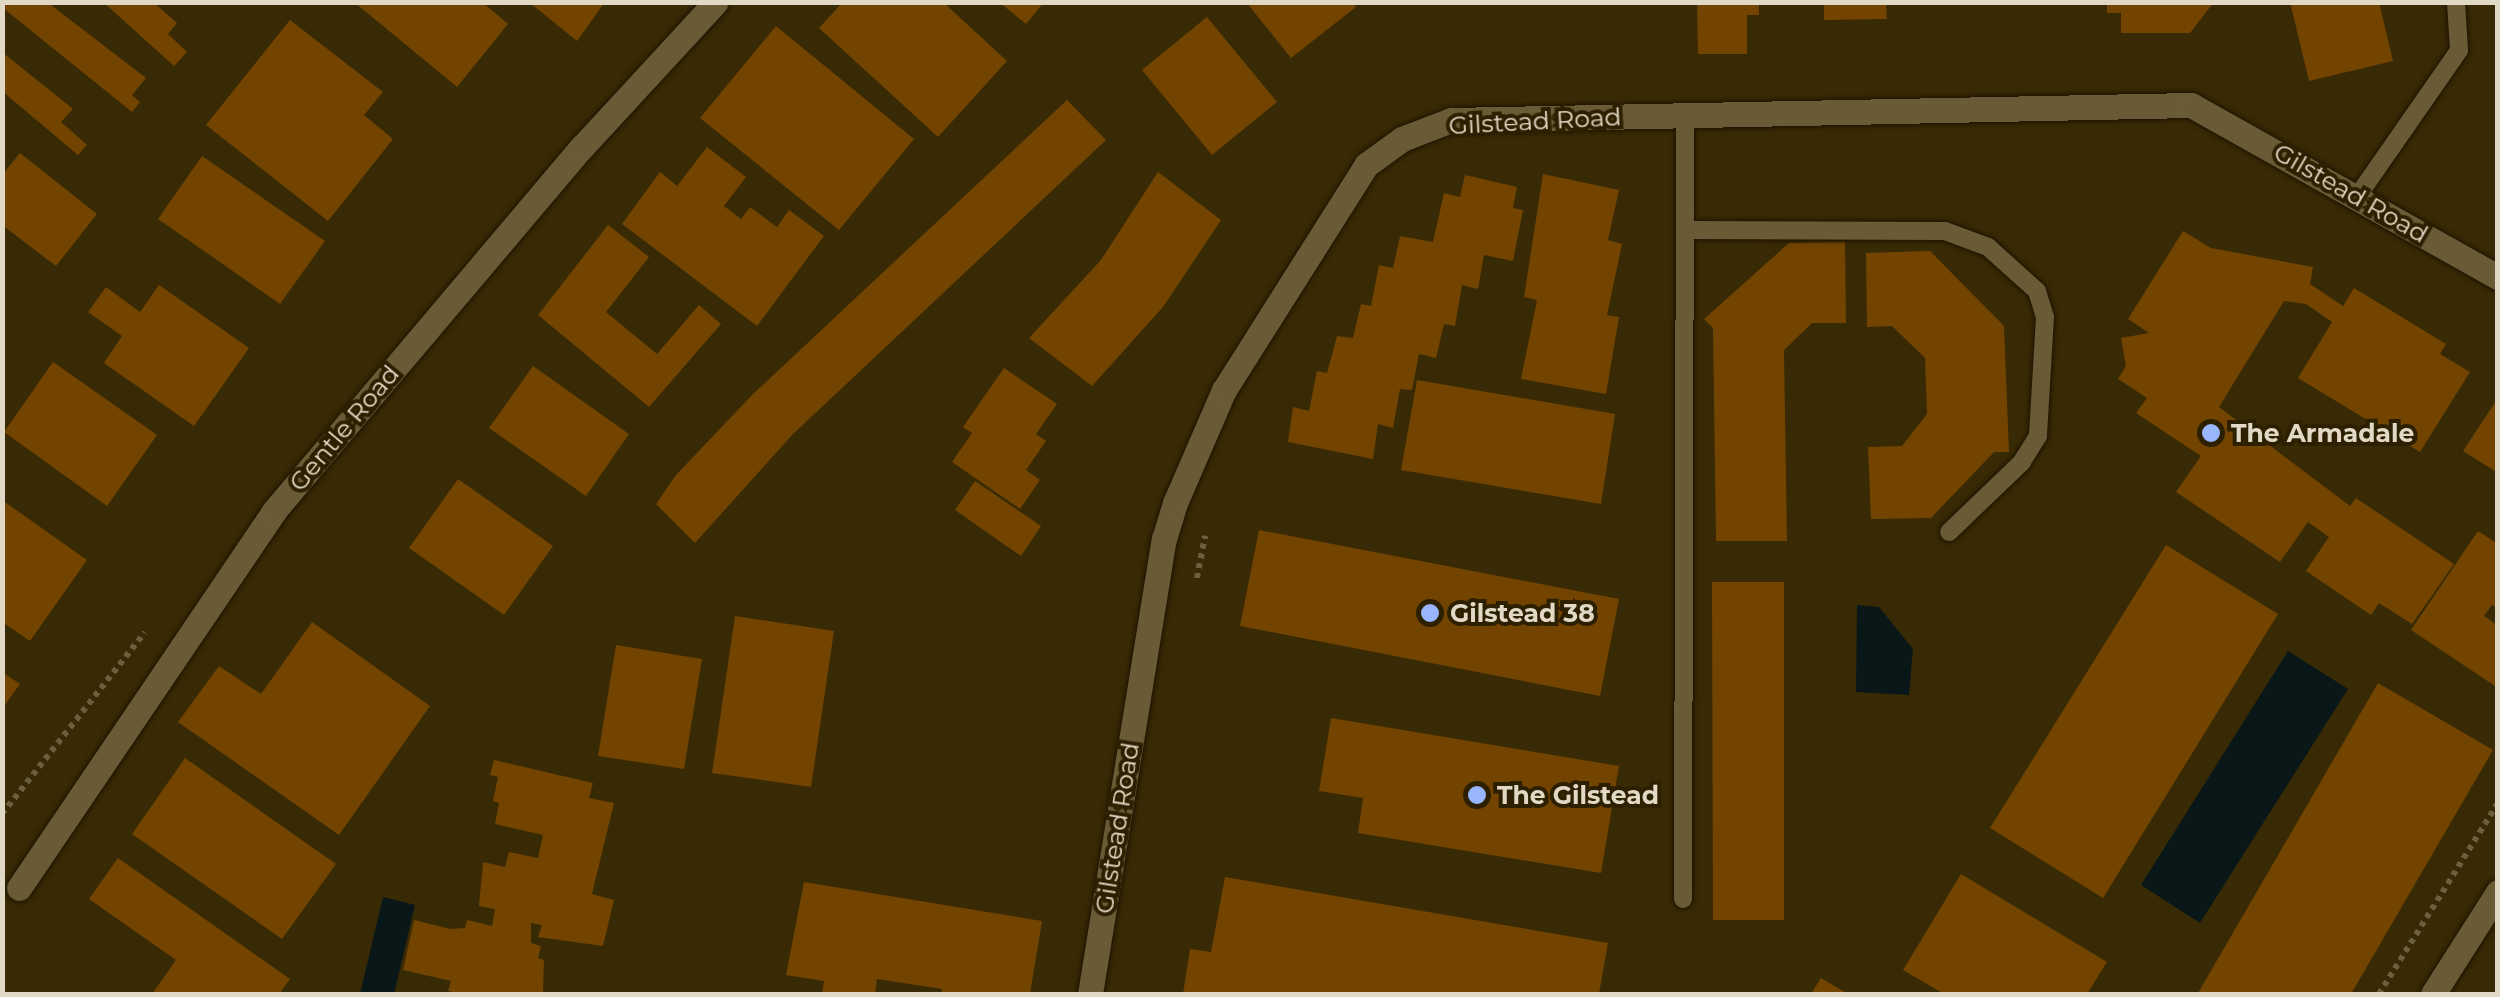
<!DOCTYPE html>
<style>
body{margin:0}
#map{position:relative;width:2500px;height:997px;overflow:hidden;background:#382a04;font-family:Montserrat,sans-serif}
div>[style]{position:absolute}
.water>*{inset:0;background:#091719}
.building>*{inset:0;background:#724400}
.path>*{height:6px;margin-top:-3px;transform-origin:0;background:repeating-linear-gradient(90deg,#6c5f3f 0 5px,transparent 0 10px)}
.roads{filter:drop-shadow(0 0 2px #1d1300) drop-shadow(0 0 2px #1d1300)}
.lane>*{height:18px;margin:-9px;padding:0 9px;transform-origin:9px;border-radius:9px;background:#6a5b37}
.street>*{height:25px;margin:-12.5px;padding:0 12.5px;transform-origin:12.5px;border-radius:12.5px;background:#6a5b37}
.dots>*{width:28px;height:28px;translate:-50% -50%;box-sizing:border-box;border:5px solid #2d2000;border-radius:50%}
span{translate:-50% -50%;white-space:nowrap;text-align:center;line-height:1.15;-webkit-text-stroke:8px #2d2000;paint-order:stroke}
.street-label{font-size:25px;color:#e1d9c5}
.poi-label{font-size:25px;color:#e1d9c5;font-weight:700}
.left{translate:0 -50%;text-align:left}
.frame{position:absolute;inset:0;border:5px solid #e1d9c5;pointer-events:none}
</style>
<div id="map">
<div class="water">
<div style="clip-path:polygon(1857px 605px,1879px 607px,1913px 649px,1909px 695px,1856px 692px)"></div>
<div style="clip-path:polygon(2288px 651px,2348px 689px,2200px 923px,2141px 885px)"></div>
<div style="clip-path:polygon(383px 897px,415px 905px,394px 994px,360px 994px)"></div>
</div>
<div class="building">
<div style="clip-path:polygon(7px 2px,47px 2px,146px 78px,132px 95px,140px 102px,132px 112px,3px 8px)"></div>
<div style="clip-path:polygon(103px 2px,153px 2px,177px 23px,168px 34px,187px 52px,174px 66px)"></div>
<div style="clip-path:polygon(354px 2px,482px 2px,508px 24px,457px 87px)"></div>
<div style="clip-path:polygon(529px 2px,605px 2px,577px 41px)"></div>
<div style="clip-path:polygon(843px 2px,943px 2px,1007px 61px,938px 137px,819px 28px)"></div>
<div style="clip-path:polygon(999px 2px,1044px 2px,1026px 24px)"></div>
<div style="clip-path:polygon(1246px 2px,1352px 2px,1356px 7px,1291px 58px)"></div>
<div style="clip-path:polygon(1697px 2px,1759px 2px,1759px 15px,1747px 15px,1747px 54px,1698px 54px)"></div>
<div style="clip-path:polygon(1824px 2px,1886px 2px,1887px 19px,1824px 20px)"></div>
<div style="clip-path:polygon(2107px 2px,2214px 2px,2190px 33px,2121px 33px,2121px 13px,2107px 13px)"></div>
<div style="clip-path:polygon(2290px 2px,2379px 2px,2393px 61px,2309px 81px)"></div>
<div style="clip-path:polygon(1207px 17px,1277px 102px,1212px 155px,1142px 70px)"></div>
<div style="clip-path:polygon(290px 20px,383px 92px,364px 115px,393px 139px,328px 221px,206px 125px)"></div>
<div style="clip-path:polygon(776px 26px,914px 139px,839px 230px,700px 118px)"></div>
<div style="clip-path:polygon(2px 52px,73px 109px,61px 122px,87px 145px,78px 155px,2px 91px)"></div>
<div style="clip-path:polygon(1067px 100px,1106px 140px,792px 435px,695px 543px,656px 504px,676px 475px,752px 395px)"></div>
<div style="clip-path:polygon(707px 147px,746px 177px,724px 206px,741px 219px,750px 207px,777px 227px,789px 210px,824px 236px,757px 326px,622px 224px,660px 172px,677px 186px)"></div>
<div style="clip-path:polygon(20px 153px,97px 214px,56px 266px,2px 225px,2px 175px)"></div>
<div style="clip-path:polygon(202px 156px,325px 241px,280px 304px,158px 219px)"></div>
<div style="clip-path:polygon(1158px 172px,1221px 220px,1163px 307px,1092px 386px,1029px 338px,1101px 260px)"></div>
<div style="clip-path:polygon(1543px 174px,1619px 190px,1608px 240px,1622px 244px,1607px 315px,1619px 317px,1606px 394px,1521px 379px,1537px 300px,1524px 297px)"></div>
<div style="clip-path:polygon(1465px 175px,1517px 187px,1513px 208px,1523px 210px,1513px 261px,1484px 255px,1478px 289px,1462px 285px,1455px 326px,1444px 324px,1436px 358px,1419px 354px,1412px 390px,1400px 389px,1393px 428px,1378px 424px,1373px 459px,1288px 442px,1293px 407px,1309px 411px,1317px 371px,1327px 373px,1337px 336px,1353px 338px,1361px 304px,1371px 306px,1379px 265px,1393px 268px,1400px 236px,1433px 242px,1444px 193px,1460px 197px)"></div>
<div style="clip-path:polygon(608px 225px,649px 257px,606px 312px,657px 354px,699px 305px,721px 324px,649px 407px,538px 315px)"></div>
<div style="clip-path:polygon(2183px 231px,2211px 248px,2313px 267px,2310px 284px,2343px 306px,2354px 288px,2446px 344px,2440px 354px,2470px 372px,2420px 452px,2298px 378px,2332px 322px,2306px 304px,2284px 301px,2219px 407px,2350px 506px,2356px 498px,2454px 564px,2412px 624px,2379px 603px,2371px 615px,2306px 571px,2329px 537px,2308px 522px,2280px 562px,2176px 492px,2201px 456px,2136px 413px,2147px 398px,2118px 379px,2126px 366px,2121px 338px,2149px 333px,2128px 319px)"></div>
<div style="clip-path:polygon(1845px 242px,1846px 323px,1812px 323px,1784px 350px,1787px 541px,1716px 541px,1713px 328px,1704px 319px,1789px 243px)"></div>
<div style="clip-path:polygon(1930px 251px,2004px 326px,2009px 452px,1994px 452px,1931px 518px,1871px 519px,1868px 447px,1902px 446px,1927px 414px,1925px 358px,1892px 326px,1867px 327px,1866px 253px)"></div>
<div style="clip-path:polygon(159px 285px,249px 348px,194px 426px,104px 363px,122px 336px,88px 312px,106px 287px,140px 312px)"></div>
<div style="clip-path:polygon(53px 362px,157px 435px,107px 506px,4px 432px)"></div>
<div style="clip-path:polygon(533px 366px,629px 434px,586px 496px,489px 428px)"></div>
<div style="clip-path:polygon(1004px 368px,1057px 404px,1036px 434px,1046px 441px,1026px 470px,1040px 480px,1020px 509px,952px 462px,972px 433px,963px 427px)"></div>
<div style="clip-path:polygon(1417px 380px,1615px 414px,1601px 504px,1401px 470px)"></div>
<div style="clip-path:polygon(2498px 398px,2498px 473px,2463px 451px)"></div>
<div style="clip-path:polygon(458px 479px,553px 546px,504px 615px,409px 548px)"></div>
<div style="clip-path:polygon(975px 481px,1041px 526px,1021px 556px,955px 510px)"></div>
<div style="clip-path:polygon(2px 500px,87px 560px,30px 641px,2px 622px)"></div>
<div style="clip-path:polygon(1259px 530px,1619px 599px,1600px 696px,1240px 626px)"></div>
<div style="clip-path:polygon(2478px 531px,2498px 544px,2498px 608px,2492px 605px,2484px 616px,2498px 626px,2498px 688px,2411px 630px)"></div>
<div style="clip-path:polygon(2166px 545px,2278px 614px,2103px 898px,1990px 828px)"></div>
<div style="clip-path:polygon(1712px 582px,1784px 582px,1784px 920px,1713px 920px)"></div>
<div style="clip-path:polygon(735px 616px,834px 631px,811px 787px,712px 773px)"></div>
<div style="clip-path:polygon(312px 622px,430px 706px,339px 835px,178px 722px,219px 666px,261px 694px)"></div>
<div style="clip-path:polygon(616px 645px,702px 659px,684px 769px,598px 756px)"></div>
<div style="clip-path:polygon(2px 672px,20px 684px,2px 709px)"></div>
<div style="clip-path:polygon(2378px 683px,2493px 750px,2351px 994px,2198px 993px)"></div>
<div style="clip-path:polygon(1331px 718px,1619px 766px,1601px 873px,1358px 833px,1363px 798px,1319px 791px)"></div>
<div style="clip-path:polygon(185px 758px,336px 864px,282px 939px,132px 834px)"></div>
<div style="clip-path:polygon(494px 760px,593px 783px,589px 798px,614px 803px,592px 894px,614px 900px,603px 946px,538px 937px,542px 925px,531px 923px,531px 943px,541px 946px,538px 958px,544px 960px,543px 994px,461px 994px,448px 991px,451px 981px,403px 970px,414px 920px,450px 929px,465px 928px,467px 920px,492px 926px,495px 909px,479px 906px,483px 862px,505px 867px,509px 852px,538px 858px,543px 835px,495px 824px,499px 803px,493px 801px,498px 777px,490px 775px)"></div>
<div style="clip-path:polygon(118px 858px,290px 979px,279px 994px,152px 994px,176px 960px,89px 899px)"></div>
<div style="clip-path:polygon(1961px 874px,2107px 962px,2087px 994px,1944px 994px,1903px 970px)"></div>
<div style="clip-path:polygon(1225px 877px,1608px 943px,1599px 994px,1183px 994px,1190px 949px,1211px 952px)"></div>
<div style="clip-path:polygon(804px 882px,1042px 921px,1030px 994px,941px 994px,942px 989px,877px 979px,875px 994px,822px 994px,824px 981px,786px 975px)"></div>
<div style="clip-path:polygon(1821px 978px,1848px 994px,1811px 994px)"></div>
</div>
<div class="path">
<div style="left:1197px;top:578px;width:43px;rotate:-79.2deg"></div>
<div style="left:2px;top:814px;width:231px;rotate:-51.8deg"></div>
<div style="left:2379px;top:994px;width:225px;rotate:-58.1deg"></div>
</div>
<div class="roads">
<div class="lane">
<div style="left:2357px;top:197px;width:179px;rotate:-55.2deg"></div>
<div style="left:2459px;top:50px;width:48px;rotate:-93.6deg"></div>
<div style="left:1685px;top:230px;width:260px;rotate:0.2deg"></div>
<div style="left:1945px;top:231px;width:46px;rotate:20.4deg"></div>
<div style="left:1988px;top:247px;width:66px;rotate:41.9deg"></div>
<div style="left:2037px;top:291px;width:27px;rotate:73deg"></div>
<div style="left:2045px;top:317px;width:119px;rotate:93.4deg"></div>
<div style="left:2038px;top:436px;width:31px;rotate:122deg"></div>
<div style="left:2022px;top:462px;width:101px;rotate:136.2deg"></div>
<div style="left:1683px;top:899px;width:784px;rotate:-89.85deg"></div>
</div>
<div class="street">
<div style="left:19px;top:888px;width:455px;rotate:-55.9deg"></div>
<div style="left:274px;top:511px;width:477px;rotate:-49.8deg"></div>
<div style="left:582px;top:147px;width:197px;rotate:-47.3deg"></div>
<div style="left:1090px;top:994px;width:461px;rotate:-80.8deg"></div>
<div style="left:1164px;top:539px;width:38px;rotate:-73deg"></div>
<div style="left:1175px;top:503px;width:123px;rotate:-66.6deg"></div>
<div style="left:1224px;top:390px;width:266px;rotate:-57.7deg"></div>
<div style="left:1366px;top:165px;width:44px;rotate:-35.8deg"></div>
<div style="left:1402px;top:139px;width:53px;rotate:-21.2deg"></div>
<div style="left:1451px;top:120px;width:740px;rotate:-1.16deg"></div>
<div style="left:2191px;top:105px;width:352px;rotate:29.3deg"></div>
<div style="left:2433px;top:994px;width:121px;rotate:-57.5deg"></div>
</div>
</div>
<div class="dots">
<div style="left:2211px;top:433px;background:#99b5fd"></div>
<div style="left:1430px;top:613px;background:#99b5fd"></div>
<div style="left:1477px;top:795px;background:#99b5fd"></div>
</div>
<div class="street-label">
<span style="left:1535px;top:121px;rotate:-3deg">Gilstead Road</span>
<span style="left:2351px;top:193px;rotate:30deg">Gilstead Road</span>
<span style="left:344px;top:428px;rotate:-50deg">Gentle Road</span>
<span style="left:1117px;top:828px;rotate:-81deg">Gilstead Road</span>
</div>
<div class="poi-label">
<span class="left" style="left:2231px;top:433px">The Armadale</span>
<span class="left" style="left:1450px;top:613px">Gilstead 38</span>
<span class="left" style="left:1497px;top:795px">The Gilstead</span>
</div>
<div class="frame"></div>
</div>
